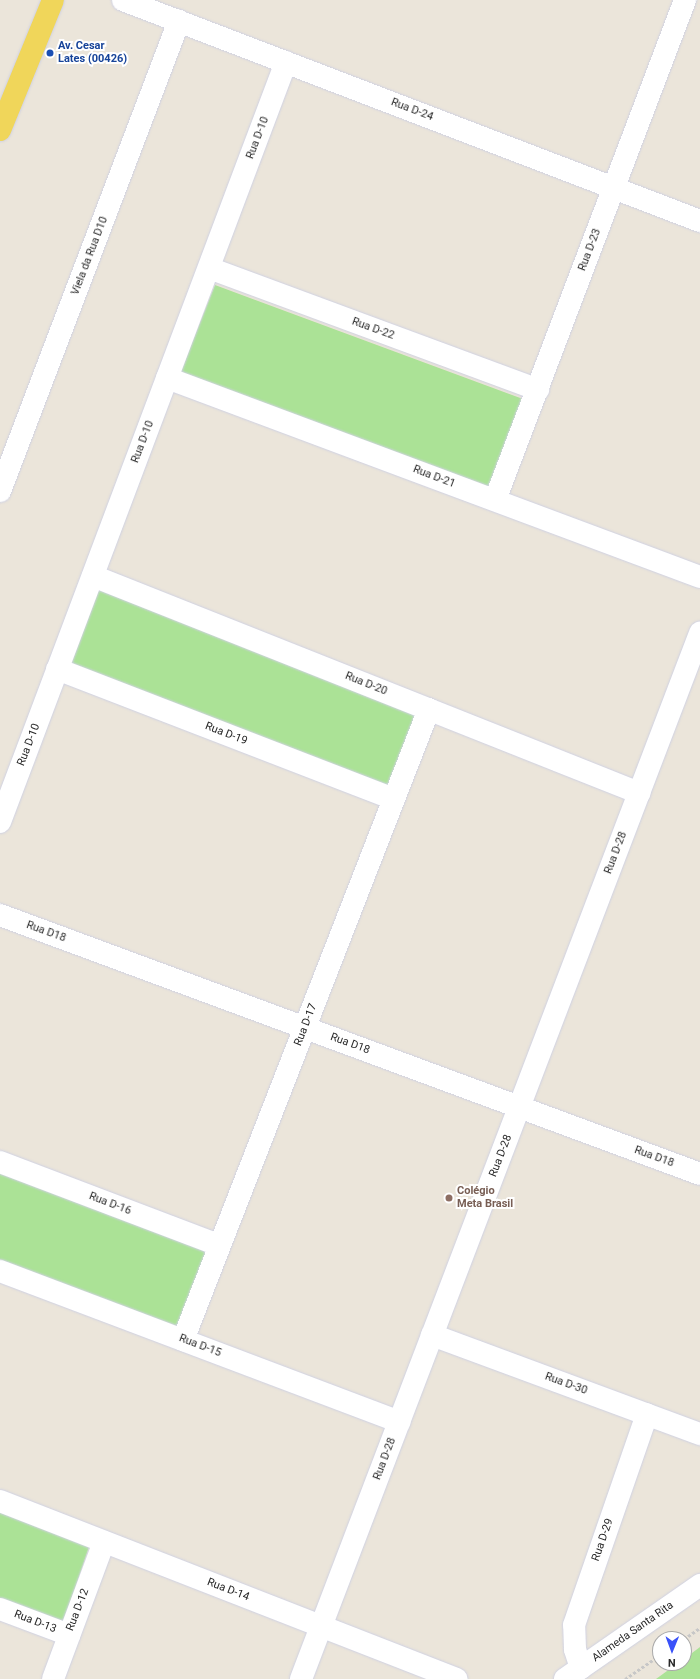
<!DOCTYPE html>
<meta charset="utf-8">
<style>
body{margin:0}
#map{position:relative;width:700px;height:1679px;overflow:hidden;background:#ebe5da;font-family:Roboto,sans-serif}
div>[style]{position:absolute}
.green>*{inset:0;background:#abe296}
.path>*{height:2.5px;margin-top:-1.25px;transform-origin:0;background:repeating-linear-gradient(90deg,#c7c7c7 0 3px,transparent 0 5px)}
.roads{filter:drop-shadow(0 0 1px #cfd1e2) drop-shadow(0 0 1px #cfd1e2)}
.minor>*{height:22px;margin:-11px;padding:0 11px;transform-origin:11px;border-radius:11px;background:#fff}
.major>*{height:22px;margin:-11px;padding:0 11px;transform-origin:11px;border-radius:11px;background:#f0d65a}
.dots>*{width:11px;height:11px;translate:-50% -50%;box-sizing:border-box;border:2px solid #fff;border-radius:50%}
span{translate:-50% -50%;white-space:nowrap;text-align:center;line-height:1.15;-webkit-text-stroke:4px #fff;paint-order:stroke}
.transit-label{font-size:11px;color:#164399;font-weight:700}
.left{translate:0 -50%;text-align:left}
.street-label{font-size:11px;color:#282828}
.education-label{font-size:11px;color:#785e54;font-weight:700}
.north{position:absolute;left:652px;top:1631px;width:40px;height:40px;box-sizing:border-box;background:#fff;border:1px solid #a9a9a9;border-radius:50%;rotate:181deg;font-size:11px;font-weight:700;line-height:16px;text-align:center;color:#282828}
.north::after{content:'';display:block;margin:auto;width:14px;height:18px;background:#3951f9;clip-path:polygon(50% 0,100% 100%,50% 72%,0 100%)}
</style>
<div id="map">
<div class="green">
<div style="clip-path:polygon(215px 285px,523px 399px,490px 490px,180px 373px)"></div>
<div style="clip-path:polygon(98px 583px,420px 713px,389px 792px,66px 666px)"></div>
<div style="clip-path:polygon(0 1166px,210px 1246px,180px 1330px,0 1265px)"></div>
<div style="clip-path:polygon(0 1506px,91px 1541px,62px 1627px,0 1603px)"></div>
<div style="clip-path:polygon(700px 1647px,700px 1679px,656px 1679px,678px 1663px,684px 1663px,684px 1659px)"></div>
</div>
<div class="path">
<div style="left:684px;top:1639px;width:19px;rotate:-35deg"></div>
<div style="left:625px;top:1679px;width:42px;rotate:-34.4deg"></div>
</div>
<div class="roads">
<div class="minor">
<div style="left:123px;top:0;width:618px;rotate:20.96deg"></div>
<div style="left:209px;top:268px;width:351px;rotate:20.3deg"></div>
<div style="left:167px;top:378px;width:569px;rotate:20.47deg"></div>
<div style="left:0;top:491px;width:503px;rotate:-69.15deg"></div>
<div style="left:495px;top:500px;width:535px;rotate:-69.19deg"></div>
<div style="left:93px;top:576px;width:588px;rotate:21.67deg"></div>
<div style="left:57px;top:669px;width:361px;rotate:21.1deg"></div>
<div style="left:0;top:822px;width:812px;rotate:-69.38deg"></div>
<div style="left:0;top:915px;width:746px;rotate:20.3deg"></div>
<div style="left:0;top:1162px;width:234px;rotate:20.8deg"></div>
<div style="left:0;top:1271px;width:427px;rotate:20.7deg"></div>
<div style="left:432px;top:1335px;width:286px;rotate:20.3deg"></div>
<div style="left:183px;top:1340px;width:677px;rotate:-68.7deg"></div>
<div style="left:0;top:1501px;width:490px;rotate:21.3deg"></div>
<div style="left:0;top:1609px;width:74px;rotate:20.6deg"></div>
<div style="left:581px;top:1668px;width:20px;rotate:-108deg"></div>
<div style="left:575px;top:1649px;width:24px;rotate:-92deg"></div>
<div style="left:574px;top:1625px;width:223px;rotate:-70.9deg"></div>
<div style="left:53px;top:1679px;width:146px;rotate:-69.6deg"></div>
<div style="left:301px;top:1679px;width:1120px;rotate:-69.12deg"></div>
<div style="left:565px;top:1679px;width:165px;rotate:-34.8deg"></div>
</div>
<div class="major">
<div style="left:0;top:130px;width:140px;rotate:-67.8deg"></div>
</div>
</div>
<div class="dots">
<div style="left:50px;top:53px;background:#1a4fb4"></div>
<div style="left:449px;top:1198px;background:#8d6e63"></div>
</div>
<div class="transit-label">
<span class="left" style="left:58px;top:53px">Av. Cesar<br>Lates (00426)</span>
</div>
<div class="street-label">
<span style="left:412px;top:110px;rotate:21deg">Rua D-24</span>
<span style="left:258px;top:138px;rotate:-69deg">Rua D-10</span>
<span style="left:590px;top:250px;rotate:-69deg">Rua D-23</span>
<span style="left:90px;top:256px;rotate:-69deg">Viela da Rua D10</span>
<span style="left:373px;top:329px;rotate:20deg">Rua D-22</span>
<span style="left:143px;top:442px;rotate:-69deg">Rua D-10</span>
<span style="left:434px;top:477px;rotate:21deg">Rua D-21</span>
<span style="left:366px;top:684px;rotate:22deg">Rua D-20</span>
<span style="left:226px;top:734px;rotate:21deg">Rua D-19</span>
<span style="left:29px;top:745px;rotate:-69deg">Rua D-10</span>
<span style="left:616px;top:853px;rotate:-69deg">Rua D-28</span>
<span style="left:46px;top:932px;rotate:20deg">Rua D18</span>
<span style="left:306px;top:1025px;rotate:-69deg">Rua D-17</span>
<span style="left:350px;top:1044px;rotate:20deg">Rua D18</span>
<span style="left:501px;top:1156px;rotate:-69deg">Rua D-28</span>
<span style="left:654px;top:1157px;rotate:20deg">Rua D18</span>
<span style="left:110px;top:1204px;rotate:21deg">Rua D-16</span>
<span style="left:200px;top:1346px;rotate:21deg">Rua D-15</span>
<span style="left:566px;top:1384px;rotate:20deg">Rua D-30</span>
<span style="left:385px;top:1459px;rotate:-69deg">Rua D-28</span>
<span style="left:603px;top:1540px;rotate:-71deg">Rua D-29</span>
<span style="left:228px;top:1590px;rotate:21deg">Rua D-14</span>
<span style="left:78px;top:1610px;rotate:-69deg">Rua D-12</span>
<span style="left:35px;top:1622px;rotate:21deg">Rua D-13</span>
<span style="left:633px;top:1632px;rotate:-35deg">Alameda Santa Rita</span>
</div>
<div class="education-label">
<span class="left" style="left:457px;top:1198px">Colégio<br>Meta Brasil</span>
</div>
<div class="north">N</div>
</div>
